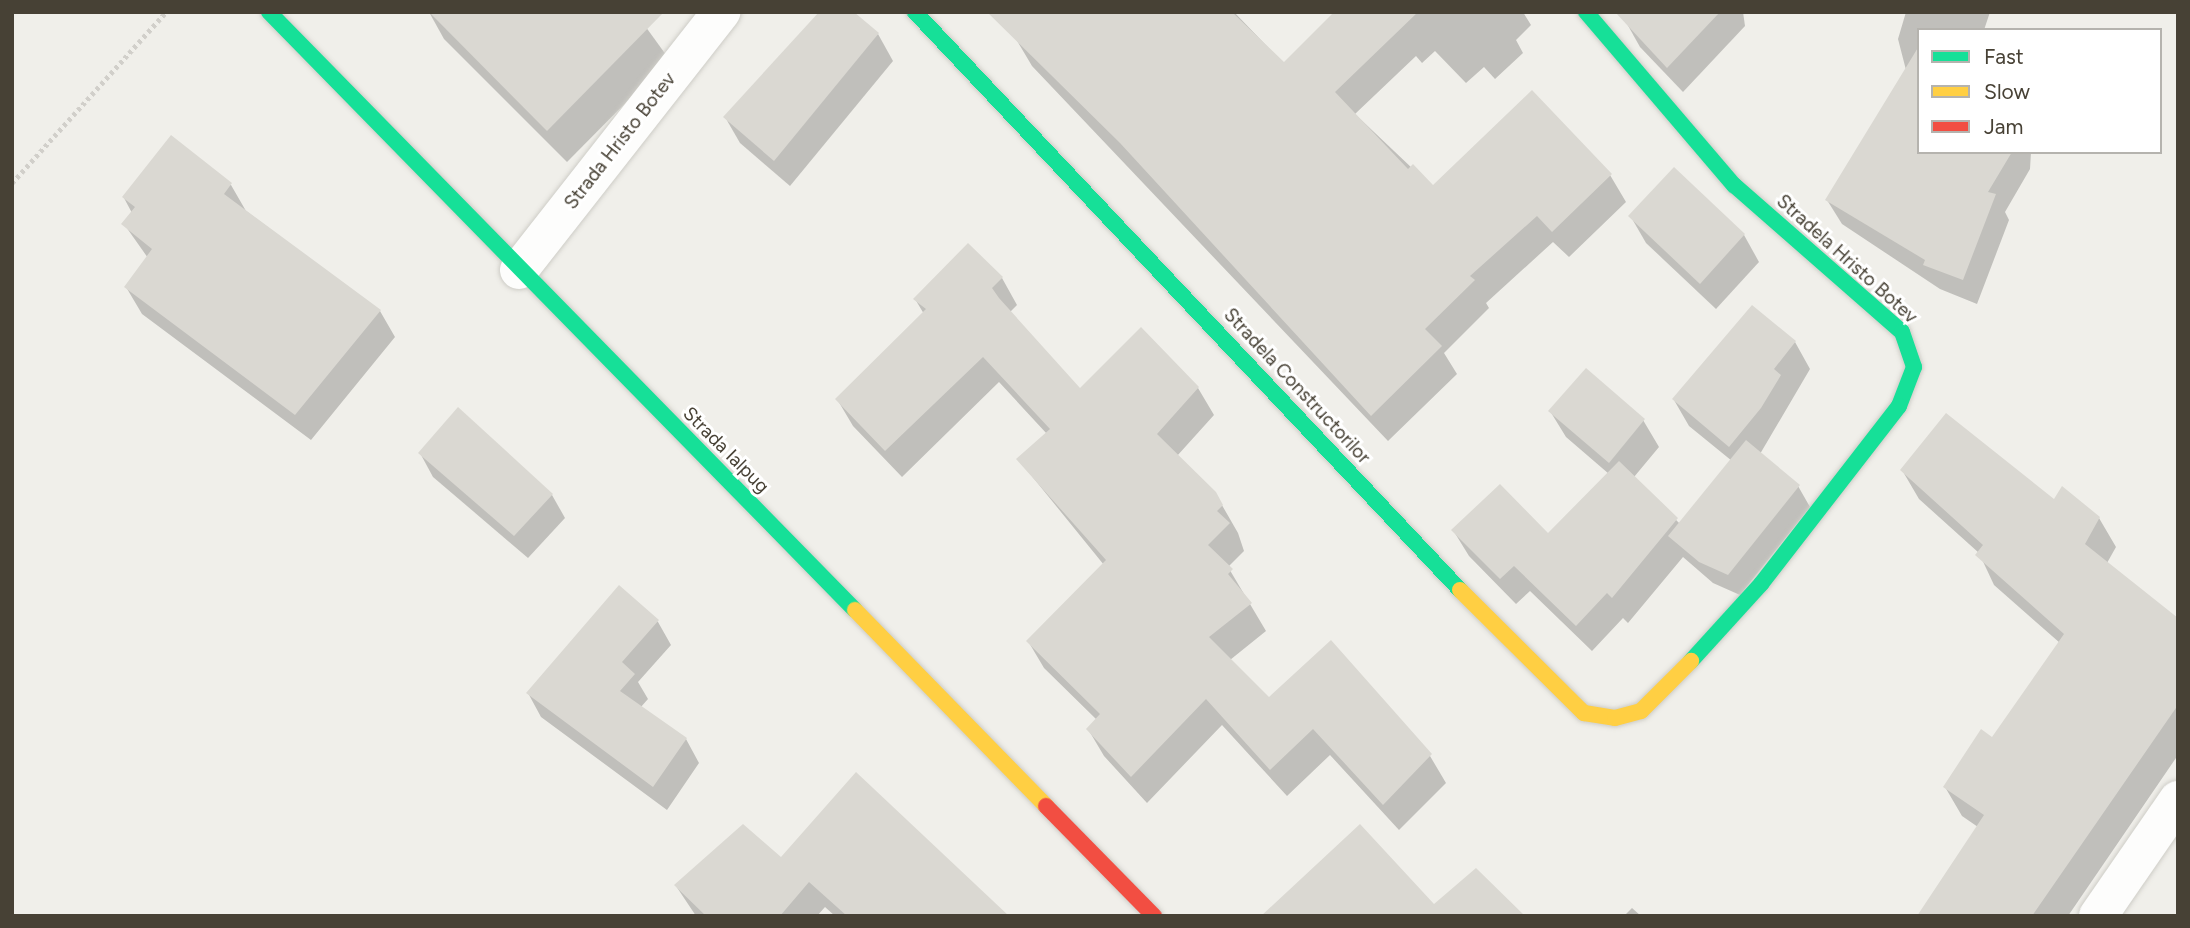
<!DOCTYPE html>
<style>
body{margin:0}
#map{position:relative;width:2190px;height:928px;overflow:hidden;background:#f0efea;font-family:Figtree,sans-serif}
div>[style]{position:absolute}
.shadow>*{inset:0;background:#0003}
.building>*{inset:0;background:#dad8d2}
.path>*{height:4.5px;margin-top:-2.25px;transform-origin:0;background:repeating-linear-gradient(90deg,#d1cfca 0 3.5px,transparent 0 7px)}
.roads{filter:drop-shadow(0 0 2px #cecdc7) drop-shadow(0 0 2px #cecdc7)}
.street>*{height:38px;margin:-19px;padding:0 19px;transform-origin:19px;border-radius:19px;background:#fdfdfc}
.fast>*{height:16px;margin:-8px;padding:0 8px;transform-origin:8px;border-radius:8px;background:#16e098}
.slow>*{height:16px;margin:-8px;padding:0 8px;transform-origin:8px;border-radius:8px;background:#ffcf43}
.jam>*{height:16px;margin:-8px;padding:0 8px;transform-origin:8px;border-radius:8px;background:#f24e42}
span{translate:-50% -50%;white-space:nowrap;text-align:center;line-height:1.15;-webkit-text-stroke:6px #fff;paint-order:stroke}
.street-label{font-size:19px;color:#474135}
.frame{position:absolute;inset:0;border:14px solid #474135;pointer-events:none}
.legend{position:absolute;left:1917px;top:28px;width:245px;height:126px;box-sizing:border-box;background:#fff;border:2px solid #b5b3ae;margin:0;padding:9px 12px;list-style:none;font-size:21px;color:#474135}
.legend li{display:flex;align-items:center;gap:14px;height:35px}
.legend b{width:35px;border:2px solid #b5b3ae}
</style>
<div id="map">
<div class="shadow">
<div style="clip-path:polygon(429px 12px,635px 12px,669px 59px,567px 162px,444px 39px)"></div>
<div style="clip-path:polygon(1042px 12px,1234px 12px,1284px 64px,1336px 12px,1523px 12px,1531px 25px,1516px 40px,1523px 53px,1495px 79px,1484px 67px,1466px 83px,1435px 51px,1422px 63px,1416px 56px,1355px 114px,1433px 188px,1610px 175px,1626px 202px,1569px 257px,1553px 242px,1486px 303px,1489px 308px,1444px 353px,1457px 374px,1388px 441px,1032px 66px,1016px 39px)"></div>
<div style="clip-path:polygon(1635px 12px,1743px 12px,1745px 26px,1683px 92px,1640px 47px,1626px 22px)"></div>
<div style="clip-path:polygon(1906px 12px,1990px 12px,1984px 30px,1919px 30px,1919px 152px,2031px 152px,2030px 169px,2005px 212px,2009px 220px,1977px 304px,1940px 289px,1842px 224px,1827px 200px,1906px 70px,1898px 39px)"></div>
<div style="clip-path:polygon(878px 34px,893px 61px,790px 186px,740px 143px,725px 117px)"></div>
<div style="clip-path:polygon(1674px 170px,1744px 235px,1759px 262px,1716px 309px,1646px 243px,1631px 217px)"></div>
<div style="clip-path:polygon(231px 185px,246px 211px,380px 311px,395px 337px,311px 440px,142px 314px,126px 287px,148px 258px,124px 224px,132px 213px,124px 198px)"></div>
<div style="clip-path:polygon(1002px 278px,1017px 305px,1010px 312px,1080px 390px,1198px 388px,1214px 415px,1177px 456px,1215px 493px,1238px 533px,1244px 551px,1228px 567px,1266px 631px,1230px 660px,1269px 700px,1430px 756px,1446px 783px,1399px 830px,1330px 755px,1287px 796px,1222px 725px,1147px 803px,1104px 756px,1088px 729px,1097px 720px,1044px 668px,1028px 641px,1104px 565px,1018px 459px,1047px 434px,999px 382px,902px 477px,853px 426px,837px 399px,924px 314px,915px 299px)"></div>
<div style="clip-path:polygon(1795px 342px,1810px 369px,1760px 454px,1798px 486px,1810px 507px,1740px 595px,1713px 583px,1683px 557px,1628px 623px,1623px 618px,1592px 651px,1530px 591px,1516px 604px,1469px 556px,1453px 530px,1548px 536px,1609px 474px,1566px 437px,1550px 411px,1643px 420px,1659px 447px,1634px 477px,1680px 524px,1732px 461px,1689px 426px,1674px 400px)"></div>
<div style="clip-path:polygon(420px 453px,552px 495px,565px 518px,528px 558px,433px 477px)"></div>
<div style="clip-path:polygon(1902px 470px,2054px 501px,2099px 518px,2116px 547px,2107px 563px,2178px 620px,2178px 755px,2068px 916px,1919px 916px,1978px 827px,1962px 816px,1945px 787px,1992px 739px,2060px 643px,1994px 585px,1979px 553px,1919px 499px)"></div>
<div style="clip-path:polygon(619px 588px,658px 622px,671px 645px,638px 682px,648px 699px,640px 708px,686px 739px,699px 763px,667px 810px,541px 717px,528px 693px)"></div>
<div style="clip-path:polygon(782px 859px,1006px 916px,835px 916px,825px 907px,817px 916px,696px 916px,676px 886px)"></div>
<div style="clip-path:polygon(1632px 908px,1641px 916px,1624px 916px)"></div>
</div>
<div class="building">
<div style="clip-path:polygon(429px 12px,664px 12px,547px 131px)"></div>
<div style="clip-path:polygon(819px 12px,854px 12px,879px 33px,774px 161px,723px 117px)"></div>
<div style="clip-path:polygon(987px 12px,1232px 12px,1284px 62px,1334px 12px,1418px 12px,1335px 92px,1408px 169px,1413px 164px,1433px 185px,1532px 90px,1612px 174px,1552px 232px,1537px 216px,1470px 276px,1475px 280px,1425px 329px,1442px 346px,1371px 416px,1120px 143px)"></div>
<div style="clip-path:polygon(1615px 12px,1720px 12px,1667px 68px)"></div>
<div style="clip-path:polygon(1919px 46px,1919px 152px,2012px 152px,1988px 192px,1996px 194px,1963px 280px,1923px 265px,1925px 260px,1825px 200px)"></div>
<div style="clip-path:polygon(171px 135px,232px 183px,224px 194px,381px 310px,295px 415px,124px 287px,152px 249px,121px 224px,135px 207px,122px 197px)"></div>
<div style="clip-path:polygon(1674px 167px,1745px 234px,1700px 284px,1628px 216px)"></div>
<div style="clip-path:polygon(968px 243px,1003px 277px,992px 288px,999px 298px,1080px 388px,1141px 327px,1199px 387px,1157px 434px,1216px 492px,1223px 505px,1217px 511px,1230px 523px,1208px 545px,1233px 569px,1228px 574px,1252px 603px,1209px 637px,1269px 697px,1331px 640px,1432px 754px,1383px 805px,1313px 729px,1270px 770px,1206px 699px,1131px 777px,1086px 729px,1100px 714px,1026px 641px,1106px 560px,1016px 459px,1050px 429px,983px 357px,885px 451px,835px 399px,926px 309px,913px 299px)"></div>
<div style="clip-path:polygon(1752px 305px,1796px 341px,1774px 369px,1781px 375px,1761px 408px,1729px 447px,1672px 399px)"></div>
<div style="clip-path:polygon(1586px 368px,1645px 419px,1609px 463px,1548px 411px)"></div>
<div style="clip-path:polygon(458px 407px,553px 494px,514px 536px,418px 453px)"></div>
<div style="clip-path:polygon(1946px 413px,2054px 499px,2062px 486px,2100px 517px,2085px 544px,2178px 618px,2178px 705px,2032px 916px,1917px 916px,1984px 815px,1943px 787px,1981px 729px,1992px 737px,2064px 634px,1975px 555px,1983px 545px,1900px 470px)"></div>
<div style="clip-path:polygon(1746px 440px,1800px 485px,1728px 575px,1699px 562px,1668px 536px)"></div>
<div style="clip-path:polygon(1619px 461px,1678px 518px,1612px 598px,1607px 593px,1576px 626px,1514px 566px,1500px 579px,1451px 530px,1500px 484px,1548px 533px)"></div>
<div style="clip-path:polygon(619px 585px,659px 620px,622px 662px,635px 674px,620px 691px,687px 738px,653px 787px,526px 693px)"></div>
<div style="clip-path:polygon(856px 772px,1009px 916px,847px 916px,809px 882px,780px 916px,706px 916px,674px 885px,743px 824px,781px 857px)"></div>
<div style="clip-path:polygon(1360px 824px,1434px 904px,1476px 868px,1525px 916px,1261px 916px)"></div>
</div>
<div class="path">
<div style="left:12px;top:183px;width:230px;rotate:-48deg"></div>
</div>
<div class="roads">
<div class="street">
<div style="left:519px;top:270px;width:328px;rotate:-51.9deg"></div>
<div style="left:2098px;top:916px;width:141px;rotate:-55.4deg"></div>
</div>
<div class="fast">
<div style="left:269px;top:12px;width:837px;rotate:45.58deg"></div>
<div style="left:915px;top:12px;width:794px;rotate:46.68deg"></div>
<div style="left:1586px;top:12px;width:228px;rotate:49.5deg"></div>
<div style="left:1734px;top:185px;width:223px;rotate:41.2deg"></div>
<div style="left:1902px;top:332px;width:37px;rotate:71deg"></div>
<div style="left:1914px;top:367px;width:42px;rotate:111deg"></div>
<div style="left:1899px;top:406px;width:225px;rotate:127.8deg"></div>
<div style="left:1761px;top:584px;width:104px;rotate:132.3deg"></div>
</div>
<div class="slow">
<div style="left:1460px;top:590px;width:175px;rotate:44.8deg"></div>
<div style="left:1584px;top:713px;width:31px;rotate:9deg"></div>
<div style="left:1615px;top:718px;width:27px;rotate:-15deg"></div>
<div style="left:1641px;top:711px;width:71px;rotate:-45deg"></div>
<div style="left:855px;top:610px;width:274px;rotate:45.7deg"></div>
</div>
<div class="jam">
<div style="left:1046px;top:806px;width:154px;rotate:45.5deg"></div>
</div>
</div>
<div class="street-label">
<span style="left:620px;top:141px;rotate:-52deg">Strada Hristo Botev</span>
<span style="left:1847px;top:259px;rotate:42deg">Stradela Hristo Botev</span>
<span style="left:1297px;top:386px;rotate:47deg">Stradela Constructorilor</span>
<span style="left:726px;top:450px;rotate:45deg">Strada Ialpug</span>
</div>
<div class="frame"></div>
<ul class="legend">
<li><b style="height:9px;background:#16e098"></b>Fast</li>
<li><b style="height:9px;background:#ffcf43"></b>Slow</li>
<li><b style="height:9px;background:#f24e42"></b>Jam</li>
</ul>
</div>
